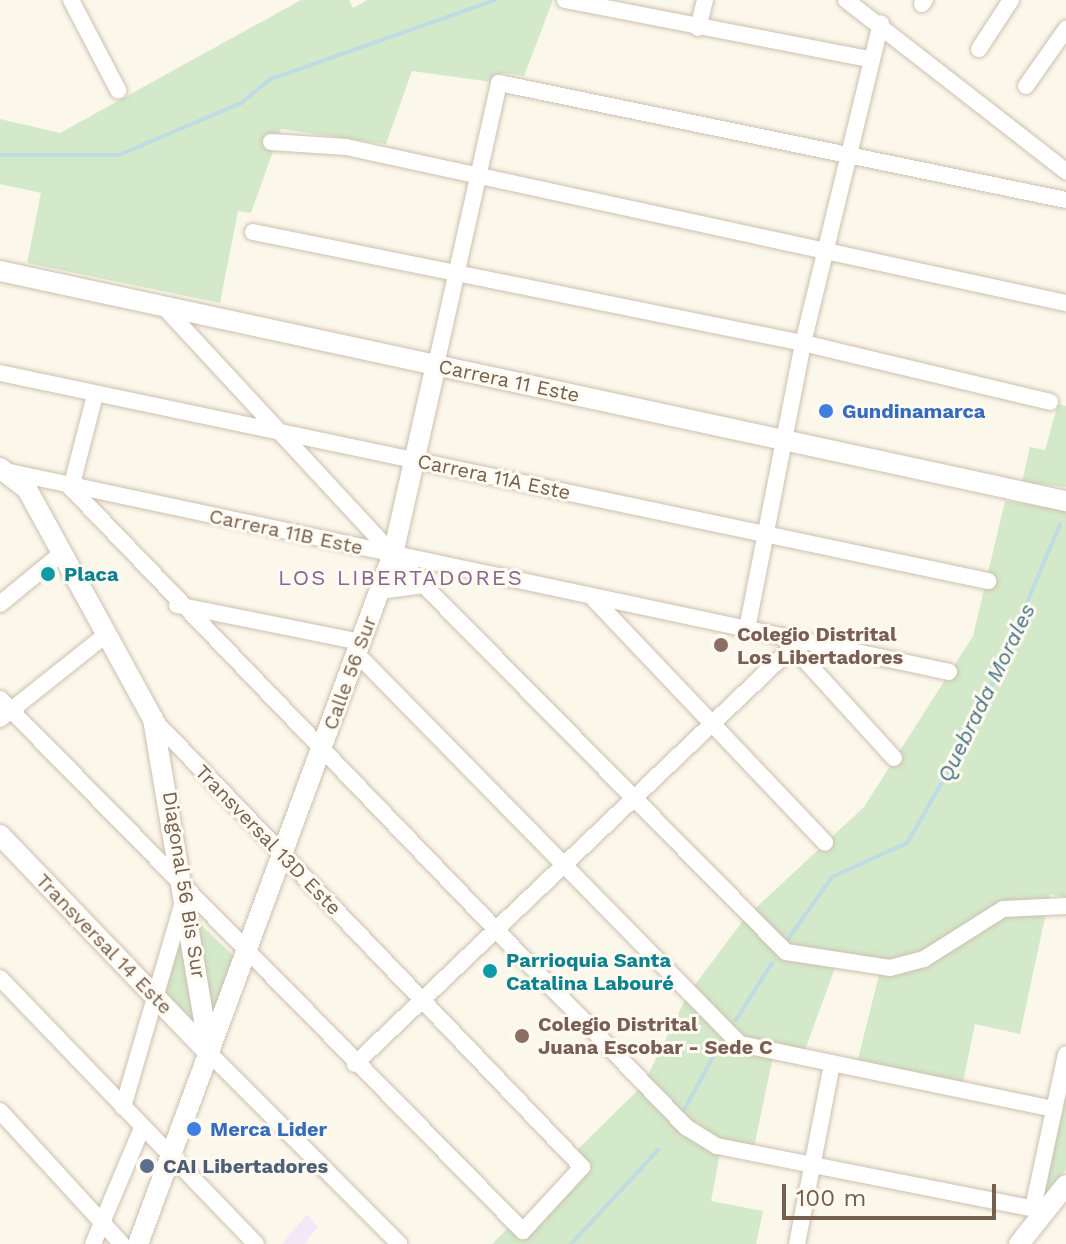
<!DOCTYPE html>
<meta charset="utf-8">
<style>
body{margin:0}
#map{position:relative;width:1066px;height:1244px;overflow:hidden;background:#fbf7ea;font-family:"Work Sans",sans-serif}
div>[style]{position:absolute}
.education>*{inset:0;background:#f4e7f8}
.green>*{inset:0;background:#d3e9c9}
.stream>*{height:4px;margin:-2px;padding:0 2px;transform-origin:2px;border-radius:2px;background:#bfdbe4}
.roads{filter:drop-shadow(0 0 2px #cdc0b1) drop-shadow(0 0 2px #cdc0b1)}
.minor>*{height:16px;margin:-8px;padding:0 8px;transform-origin:8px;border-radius:8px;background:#fff}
.tertiary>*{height:20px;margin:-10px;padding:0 10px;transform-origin:10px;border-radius:10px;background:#fff}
.dots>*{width:22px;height:22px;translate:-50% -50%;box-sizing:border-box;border:4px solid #fefaf1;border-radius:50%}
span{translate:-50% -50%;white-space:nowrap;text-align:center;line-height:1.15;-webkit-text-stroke:6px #fefaf1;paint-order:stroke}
.street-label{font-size:20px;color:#75604f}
.shop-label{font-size:20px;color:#366cbe;font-weight:700}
.left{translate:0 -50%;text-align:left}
.culture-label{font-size:20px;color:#0d838f;font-weight:700}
.education-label{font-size:20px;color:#785e54;font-weight:700}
.service-label{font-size:20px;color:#4e5e75;font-weight:700}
.neighbourhood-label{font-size:22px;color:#876690;letter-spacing:2px}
.water-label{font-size:22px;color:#497686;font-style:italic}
.scale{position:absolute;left:782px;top:1184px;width:214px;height:36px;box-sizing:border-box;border:4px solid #75604f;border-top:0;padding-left:10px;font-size:24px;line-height:28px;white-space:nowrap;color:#75604f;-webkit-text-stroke:6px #fefaf1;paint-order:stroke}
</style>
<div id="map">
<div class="education">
<div style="clip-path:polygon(307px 1214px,318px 1227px,304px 1244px,282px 1244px)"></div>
</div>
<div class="green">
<div style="clip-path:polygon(301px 0,349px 0,353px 8px,367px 0,553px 0,524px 76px,502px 73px,499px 83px,412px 71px,386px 144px,281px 129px,251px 213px,238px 211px,220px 303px,27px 263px,41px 193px,0 184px,0 119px,60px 133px)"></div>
<div style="clip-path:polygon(1058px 404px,1066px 406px,1066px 487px,1022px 482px,1030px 447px,1045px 450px)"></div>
<div style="clip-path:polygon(1005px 501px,1066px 510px,1066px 897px,1050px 894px,1020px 1034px,975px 1024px,963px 1082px,857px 1063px,879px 975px,835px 968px,802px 1058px,774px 1052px,754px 1147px,722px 1143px,711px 1201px,763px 1211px,756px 1244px,492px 1244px,514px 1222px,523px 1230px,581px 1167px,571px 1156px,643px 1085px,688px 994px,745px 918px,864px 807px,973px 636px)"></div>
<div style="clip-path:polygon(198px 922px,235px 957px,214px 1020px)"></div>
<div style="clip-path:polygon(183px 928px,203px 1036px,165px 995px)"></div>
<div style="clip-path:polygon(1066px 1084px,1066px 1170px,1040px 1200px)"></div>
</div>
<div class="stream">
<div style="left:0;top:155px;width:119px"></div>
<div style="left:119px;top:155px;width:133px;rotate:-23.1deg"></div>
<div style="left:241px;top:103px;width:38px;rotate:-39deg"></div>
<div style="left:271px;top:79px;width:238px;rotate:-19.4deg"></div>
<div style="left:788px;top:939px;width:76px;rotate:-54.6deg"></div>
<div style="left:832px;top:877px;width:82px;rotate:-24.4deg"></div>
<div style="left:907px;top:843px;width:129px;rotate:-59.9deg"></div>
<div style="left:972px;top:731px;width:224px;rotate:-66.9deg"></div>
<div style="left:736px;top:1020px;width:67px;rotate:-57.7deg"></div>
<div style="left:684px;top:1110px;width:73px;rotate:-61.3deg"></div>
<div style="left:571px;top:1244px;width:128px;rotate:-47.2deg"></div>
</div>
<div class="roads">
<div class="minor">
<div style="left:71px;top:0;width:102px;rotate:62.4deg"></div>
<div style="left:565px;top:0;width:310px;rotate:11deg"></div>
<div style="left:846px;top:0;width:279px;rotate:37.9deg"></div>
<div style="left:922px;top:4px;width:5px;rotate:-53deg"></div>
<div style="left:698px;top:28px;width:29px;rotate:-76deg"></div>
<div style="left:979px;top:49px;width:59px;rotate:-56.9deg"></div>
<div style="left:1026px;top:86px;width:70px;rotate:-54.9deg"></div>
<div style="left:271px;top:142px;width:75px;rotate:3.8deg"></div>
<div style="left:346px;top:147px;width:737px;rotate:12.23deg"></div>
<div style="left:253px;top:232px;width:561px;rotate:11.41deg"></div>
<div style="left:803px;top:343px;width:254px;rotate:13.4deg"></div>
<div style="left:164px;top:307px;width:337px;rotate:47.2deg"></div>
<div style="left:393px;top:554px;width:559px;rotate:45.36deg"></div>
<div style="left:786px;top:952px;width:105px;rotate:8.7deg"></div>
<div style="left:890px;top:968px;width:35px;rotate:-15deg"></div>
<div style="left:924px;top:959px;width:93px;rotate:-32.3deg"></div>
<div style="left:1003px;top:909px;width:63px;rotate:-2.7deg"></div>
<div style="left:436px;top:365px;width:289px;rotate:-77.4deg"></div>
<div style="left:499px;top:83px;width:579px;rotate:11.66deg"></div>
<div style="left:0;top:373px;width:1010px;rotate:11.89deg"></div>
<div style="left:95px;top:395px;width:96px;rotate:104.5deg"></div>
<div style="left:71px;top:488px;width:887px;rotate:46.1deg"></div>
<div style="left:686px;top:1127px;width:36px;rotate:32deg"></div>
<div style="left:717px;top:1146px;width:334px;rotate:11.2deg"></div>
<div style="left:10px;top:472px;width:960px;rotate:12.02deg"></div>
<div style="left:380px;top:591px;width:44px;rotate:-7.8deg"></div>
<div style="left:591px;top:596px;width:340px;rotate:46.5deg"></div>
<div style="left:0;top:604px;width:80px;rotate:-39.4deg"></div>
<div style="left:177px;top:605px;width:188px;rotate:11.4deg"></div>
<div style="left:747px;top:629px;width:291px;rotate:-78.9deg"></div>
<div style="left:803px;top:343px;width:329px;rotate:-76.3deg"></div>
<div style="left:793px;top:647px;width:150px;rotate:47.7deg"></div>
<div style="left:357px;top:654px;width:547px;rotate:45.52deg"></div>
<div style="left:740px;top:1044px;width:321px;rotate:11.7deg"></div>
<div style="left:0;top:699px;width:746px;rotate:45.49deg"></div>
<div style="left:523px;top:1231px;width:87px;rotate:-47.3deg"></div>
<div style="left:582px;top:1167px;width:620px;rotate:-133.76deg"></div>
<div style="left:0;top:719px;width:137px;rotate:-38.5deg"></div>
<div style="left:0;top:978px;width:369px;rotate:46.1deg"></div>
<div style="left:208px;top:1052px;width:271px;rotate:45.1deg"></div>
<div style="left:355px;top:1064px;width:615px;rotate:-43.62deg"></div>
<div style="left:123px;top:1107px;width:214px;rotate:-73.7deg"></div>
<div style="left:0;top:1111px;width:180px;rotate:47.5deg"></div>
<div style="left:1033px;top:1208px;width:157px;rotate:-77.9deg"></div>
<div style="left:93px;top:1244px;width:126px;rotate:-67.1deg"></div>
<div style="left:797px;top:1244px;width:183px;rotate:-79deg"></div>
</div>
<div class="tertiary">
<div style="left:0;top:271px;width:1091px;rotate:12.18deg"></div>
<div style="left:0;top:468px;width:34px;rotate:38deg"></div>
<div style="left:27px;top:489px;width:262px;rotate:61.3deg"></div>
<div style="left:153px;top:719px;width:330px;rotate:80.4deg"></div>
<div style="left:0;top:835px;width:301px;rotate:46.2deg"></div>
<div style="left:138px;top:1244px;width:736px;rotate:-69.72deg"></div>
<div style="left:393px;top:554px;width:194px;rotate:-77.2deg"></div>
<div style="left:1019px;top:1244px;width:75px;rotate:-51.5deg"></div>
</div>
</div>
<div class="dots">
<div style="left:826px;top:411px;background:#3f7fe0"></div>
<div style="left:48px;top:574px;background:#0f9aa8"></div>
<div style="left:721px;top:645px;background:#8d6e63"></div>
<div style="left:490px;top:971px;background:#0f9aa8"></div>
<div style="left:522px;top:1036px;background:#8d6e63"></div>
<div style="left:194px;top:1129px;background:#3f7fe0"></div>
<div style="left:147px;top:1166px;background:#5c6f8a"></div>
</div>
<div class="street-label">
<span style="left:509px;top:381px;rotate:12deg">Carrera 11 Este</span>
<span style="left:494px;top:477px;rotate:12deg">Carrera 11A Este</span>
<span style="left:286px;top:532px;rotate:12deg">Carrera 11B Este</span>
<span style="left:350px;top:673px;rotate:-70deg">Calle 56 Sur</span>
<span style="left:268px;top:840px;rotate:46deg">Transversal 13D Este</span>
<span style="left:184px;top:885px;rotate:81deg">Diagonal 56 Bis Sur</span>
<span style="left:104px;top:944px;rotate:46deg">Transversal 14 Este</span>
</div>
<div class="shop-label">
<span class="left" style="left:842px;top:411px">Gundinamarca</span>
<span class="left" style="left:210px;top:1129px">Merca Lider</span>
</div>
<div class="culture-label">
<span class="left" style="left:64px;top:574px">Placa</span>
<span class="left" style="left:506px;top:972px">Parrioquia Santa<br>Catalina Labouré</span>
</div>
<div class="education-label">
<span class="left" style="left:737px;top:646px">Colegio Distrital<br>Los Libertadores</span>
<span class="left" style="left:538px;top:1036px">Colegio Distrital<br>Juana Escobar - Sede C</span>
</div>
<div class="service-label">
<span class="left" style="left:163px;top:1166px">CAI Libertadores</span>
</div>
<div class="neighbourhood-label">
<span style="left:401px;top:578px">LOS LIBERTADORES</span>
</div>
<div class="water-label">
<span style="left:986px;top:693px;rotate:-64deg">Quebrada Morales</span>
</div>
<div class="scale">100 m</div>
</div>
